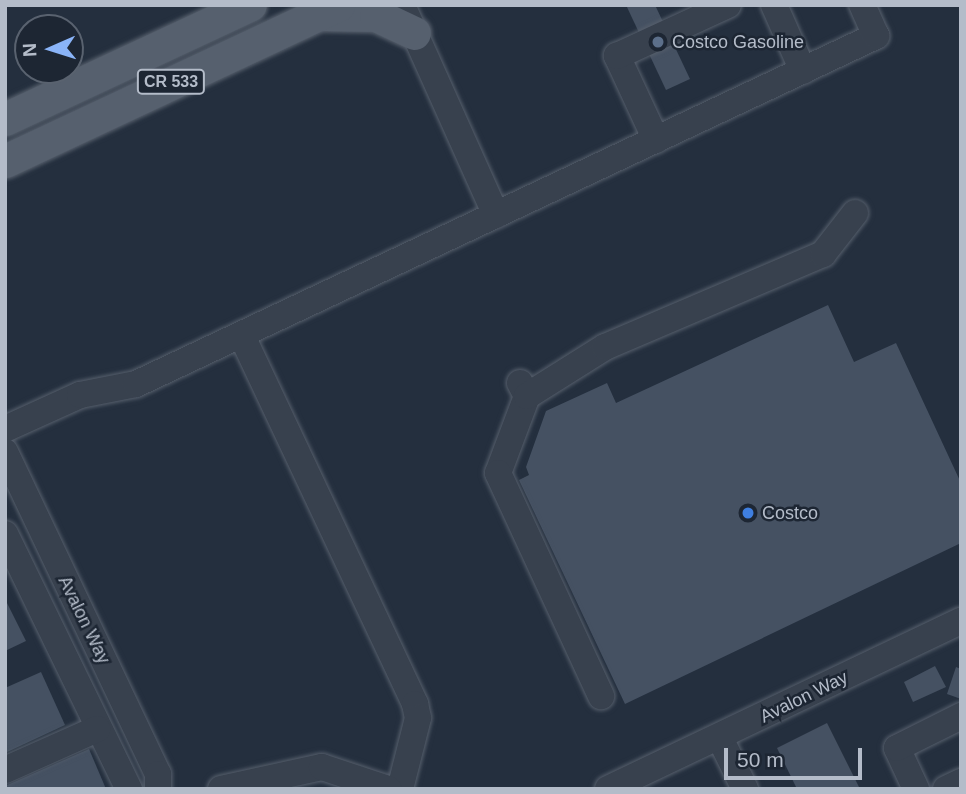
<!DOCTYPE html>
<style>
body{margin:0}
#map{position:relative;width:966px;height:794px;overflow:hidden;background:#242f3e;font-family:Arial,sans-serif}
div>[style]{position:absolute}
.building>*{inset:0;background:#455162}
.roads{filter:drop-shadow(0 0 2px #565f6c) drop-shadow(0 0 2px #565f6c)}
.minor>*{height:26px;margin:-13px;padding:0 13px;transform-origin:13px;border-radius:13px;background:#38414e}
.major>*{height:33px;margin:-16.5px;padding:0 16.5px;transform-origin:16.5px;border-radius:16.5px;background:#56606e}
.dots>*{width:19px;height:19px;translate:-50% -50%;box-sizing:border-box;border:4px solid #1d2633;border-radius:50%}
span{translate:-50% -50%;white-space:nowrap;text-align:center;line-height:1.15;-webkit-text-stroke:5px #1d2633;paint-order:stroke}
.shield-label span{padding:2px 5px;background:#1d2633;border:2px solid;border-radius:5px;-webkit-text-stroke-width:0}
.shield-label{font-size:16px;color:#b4bcc9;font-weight:700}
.poi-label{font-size:18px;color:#b4bcc9}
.left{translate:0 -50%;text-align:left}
.street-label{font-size:18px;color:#b4bcc9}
.frame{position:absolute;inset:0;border:7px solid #b4bcc9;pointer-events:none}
.north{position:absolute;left:14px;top:14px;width:70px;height:70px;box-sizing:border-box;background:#1d2633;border:2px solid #59626f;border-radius:50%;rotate:267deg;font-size:19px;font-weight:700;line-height:28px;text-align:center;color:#b4bcc9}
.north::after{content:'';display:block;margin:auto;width:24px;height:32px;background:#8ab4f8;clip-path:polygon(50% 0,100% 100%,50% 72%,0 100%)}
.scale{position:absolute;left:724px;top:748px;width:138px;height:32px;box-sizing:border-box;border:4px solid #b4bcc9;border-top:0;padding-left:9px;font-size:21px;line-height:24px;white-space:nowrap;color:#b4bcc9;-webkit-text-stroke:5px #1d2633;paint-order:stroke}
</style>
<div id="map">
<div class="building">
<div style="clip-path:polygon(626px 5px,655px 5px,690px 79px,666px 90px)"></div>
<div style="clip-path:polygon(828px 305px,854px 362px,896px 343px,961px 483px,961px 543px,625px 704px,519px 480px,529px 475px,526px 467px,546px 411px,607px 383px,616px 403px)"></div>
<div style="clip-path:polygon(5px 599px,26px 641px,5px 651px)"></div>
<div style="clip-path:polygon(935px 666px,946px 687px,913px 702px,904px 682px)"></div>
<div style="clip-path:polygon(956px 667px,961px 669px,961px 699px,947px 694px)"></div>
<div style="clip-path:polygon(41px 672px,65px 725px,5px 753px,5px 688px)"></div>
<div style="clip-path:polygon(827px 723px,860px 789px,797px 789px,777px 748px)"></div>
<div style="clip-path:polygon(89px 749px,106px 789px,5px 789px,5px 786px)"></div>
</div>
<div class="roads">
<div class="minor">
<div style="left:402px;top:5px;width:230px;rotate:65.9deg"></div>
<div style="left:774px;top:5px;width:72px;rotate:66.3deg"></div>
<div style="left:656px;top:140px;width:93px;rotate:-114.9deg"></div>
<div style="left:617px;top:56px;width:122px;rotate:-24.7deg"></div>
<div style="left:242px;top:336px;width:407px;rotate:64.8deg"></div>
<div style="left:415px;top:704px;width:14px;rotate:78deg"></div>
<div style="left:418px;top:718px;width:73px;rotate:104.2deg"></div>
<div style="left:520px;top:383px;width:15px;rotate:62deg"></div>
<div style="left:527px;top:396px;width:82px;rotate:110.6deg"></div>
<div style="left:498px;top:473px;width:246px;rotate:65.2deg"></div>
<div style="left:527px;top:396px;width:92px;rotate:-32.1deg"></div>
<div style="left:605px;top:347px;width:237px;rotate:-23.1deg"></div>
<div style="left:823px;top:254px;width:52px;rotate:-52deg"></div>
<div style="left:5px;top:429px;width:82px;rotate:-24.4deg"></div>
<div style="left:80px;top:395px;width:57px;rotate:-11.1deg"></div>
<div style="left:136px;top:384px;width:818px;rotate:-25.19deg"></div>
<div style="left:876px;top:36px;width:34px;rotate:-114deg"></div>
<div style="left:5px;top:452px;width:357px;rotate:64.6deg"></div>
<div style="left:158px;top:774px;width:15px;rotate:90deg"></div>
<div style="left:5px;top:534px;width:284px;rotate:64.1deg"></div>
<div style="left:720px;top:738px;width:57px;rotate:63.9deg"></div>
<div style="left:5px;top:770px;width:101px;rotate:-24deg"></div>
<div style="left:221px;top:789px;width:103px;rotate:-12.3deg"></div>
<div style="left:322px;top:767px;width:70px;rotate:18.4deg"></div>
<div style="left:608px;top:789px;width:391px;rotate:-25.5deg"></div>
<div style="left:916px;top:789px;width:45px;rotate:-114.9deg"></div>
<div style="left:897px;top:748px;width:72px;rotate:-26.6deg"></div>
<div style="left:946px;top:789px;width:17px;rotate:-25deg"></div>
</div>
<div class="major">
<div style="left:319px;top:14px;width:57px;rotate:1deg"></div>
<div style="left:376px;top:15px;width:42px;rotate:25.3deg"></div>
<div style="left:5px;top:119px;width:270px;rotate:-25deg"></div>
<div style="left:5px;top:161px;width:368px;rotate:-25.1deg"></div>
</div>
</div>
<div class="dots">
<div style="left:658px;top:42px;background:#5c6f8a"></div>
<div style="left:748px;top:513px;background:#3f7fe0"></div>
</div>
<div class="shield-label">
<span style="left:171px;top:82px">CR 533</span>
</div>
<div class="poi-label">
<span class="left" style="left:672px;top:42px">Costco Gasoline</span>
<span class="left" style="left:762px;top:513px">Costco</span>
</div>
<div class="street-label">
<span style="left:84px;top:620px;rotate:64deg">Avalon Way</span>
<span style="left:804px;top:697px;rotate:-26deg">Avalon Way</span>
</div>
<div class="frame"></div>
<div class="north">N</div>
<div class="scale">50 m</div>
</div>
